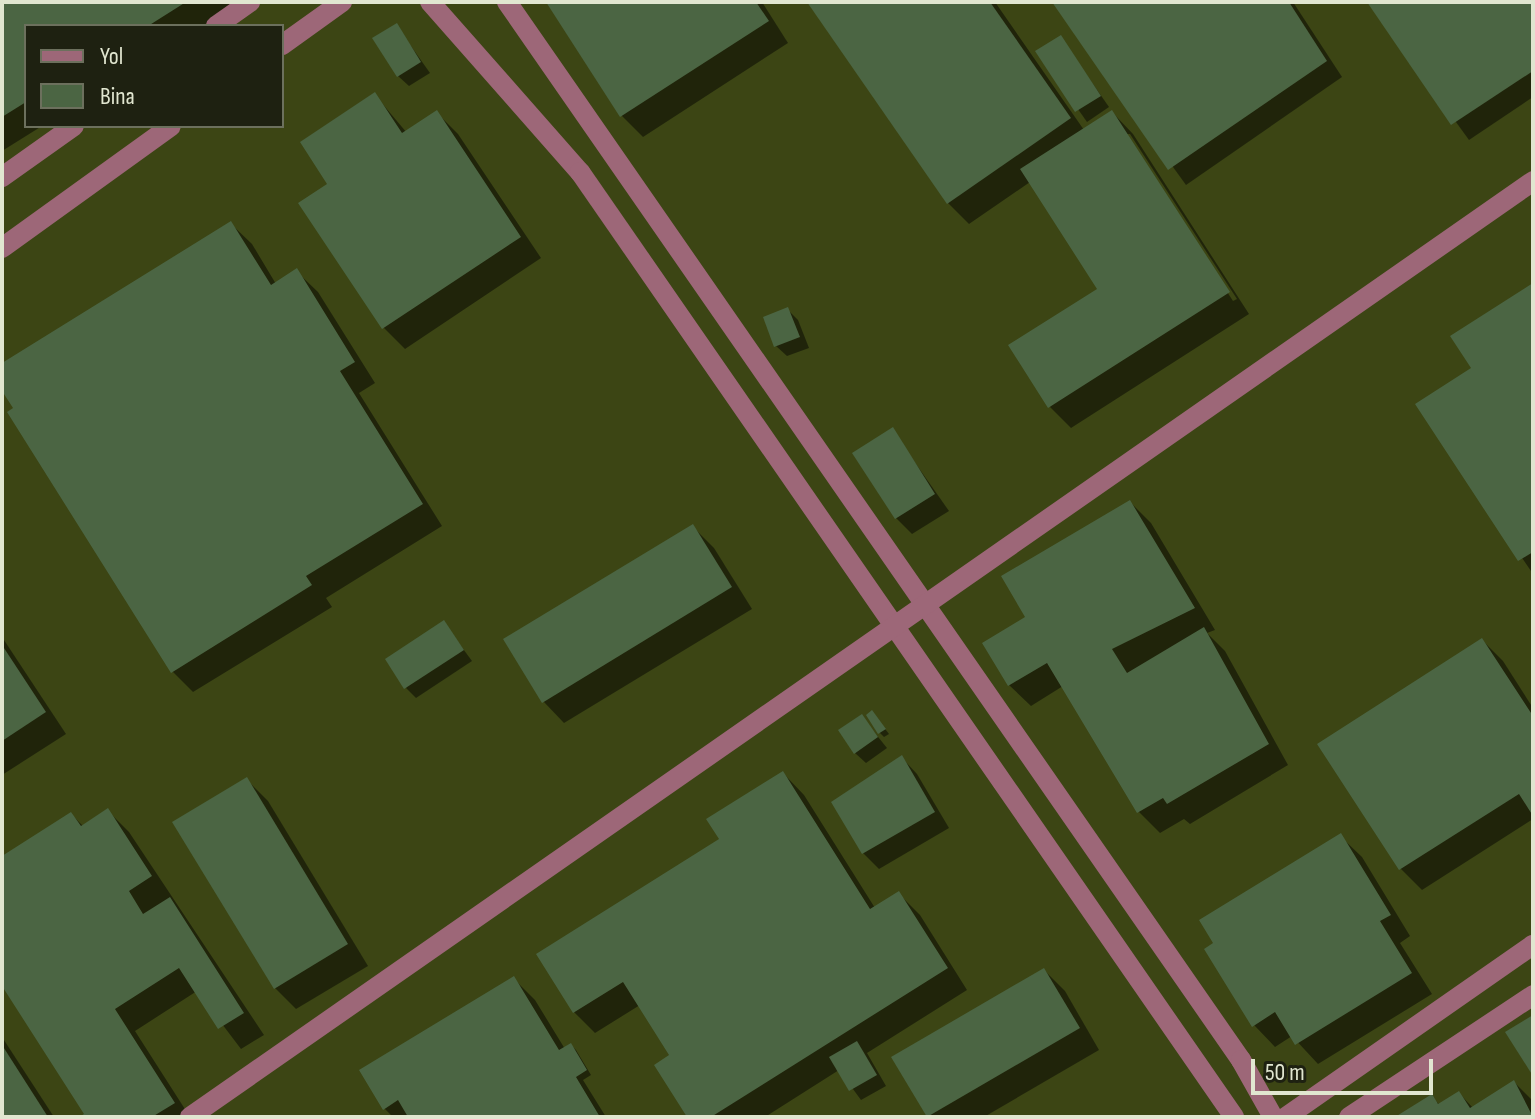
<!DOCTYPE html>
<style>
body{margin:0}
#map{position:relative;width:1535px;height:1119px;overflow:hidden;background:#353c15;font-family:"Sofia Sans Condensed",sans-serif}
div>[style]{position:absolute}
.built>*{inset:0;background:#3c4514}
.shadow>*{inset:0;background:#0007}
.building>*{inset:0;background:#4b6543}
.minor>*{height:20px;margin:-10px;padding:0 10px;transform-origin:10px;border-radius:10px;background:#9d6778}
span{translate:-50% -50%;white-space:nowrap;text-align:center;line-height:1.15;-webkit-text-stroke:8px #1e2111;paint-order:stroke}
.frame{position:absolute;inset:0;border:4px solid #e1e6d0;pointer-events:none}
.legend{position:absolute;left:24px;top:24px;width:260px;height:104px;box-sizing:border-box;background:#1e2111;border:2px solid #6c705d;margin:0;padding:10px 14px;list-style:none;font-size:24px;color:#e1e6d0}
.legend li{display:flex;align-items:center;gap:16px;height:40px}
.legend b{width:40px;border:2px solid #6c705d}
.scale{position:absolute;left:1251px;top:1059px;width:182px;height:36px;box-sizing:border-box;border:4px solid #e1e6d0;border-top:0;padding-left:10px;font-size:24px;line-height:28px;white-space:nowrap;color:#e1e6d0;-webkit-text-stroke:6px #1e2111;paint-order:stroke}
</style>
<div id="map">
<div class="built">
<div style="clip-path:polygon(evenodd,2px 2px,1533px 2px,1533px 1117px,2px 1117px,2px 2px,26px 26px,282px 26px,282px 126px,26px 126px,26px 26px)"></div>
</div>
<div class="shadow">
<div style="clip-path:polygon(2px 2px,241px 2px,202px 26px,26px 26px,26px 126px,42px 126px,2px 151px)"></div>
<div style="clip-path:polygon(548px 2px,762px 2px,788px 43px,643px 137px,622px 116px)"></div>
<div style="clip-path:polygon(evenodd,809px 2px,995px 2px,1084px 130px,1112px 112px,1133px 134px,1249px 314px,1071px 428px,1050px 407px,1099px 289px,1030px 182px,969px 224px,948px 203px,809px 2px,1125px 134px,1130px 134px,1237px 299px,1233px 301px,1125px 134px)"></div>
<div style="clip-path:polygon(1054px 2px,1293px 2px,1342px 77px,1186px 185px)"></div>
<div style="clip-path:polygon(1369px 2px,1533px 2px,1533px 97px,1469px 140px)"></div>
<div style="clip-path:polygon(396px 25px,430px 73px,409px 86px,398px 76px)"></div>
<div style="clip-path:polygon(1060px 37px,1109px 107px,1087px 122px,1038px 52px)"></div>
<div style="clip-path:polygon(375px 95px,407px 133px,437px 113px,458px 134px,541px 258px,405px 349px,384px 328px,301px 204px,330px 184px)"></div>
<div style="clip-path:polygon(230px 223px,252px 244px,276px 284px,296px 271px,318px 292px,375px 383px,359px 393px,442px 526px,326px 598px,332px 607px,193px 692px,172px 671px,2px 387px,2px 365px)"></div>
<div style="clip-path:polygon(1533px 285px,1533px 574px,1418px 405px,1474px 369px)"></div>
<div style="clip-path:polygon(788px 310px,798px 320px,809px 348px,787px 356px,776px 346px)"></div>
<div style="clip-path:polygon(892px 430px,949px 511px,912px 534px,896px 518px)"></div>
<div style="clip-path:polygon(1130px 502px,1151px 523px,1215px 630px,1207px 633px,1225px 651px,1288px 765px,1190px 824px,1184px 819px,1160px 833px,1139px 812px,1063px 686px,1031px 706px,1009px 685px,1027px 618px)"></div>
<div style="clip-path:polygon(693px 527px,714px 548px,752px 609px,564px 723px,543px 701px)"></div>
<div style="clip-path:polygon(444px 623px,472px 661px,416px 698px,406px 688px)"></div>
<div style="clip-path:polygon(2px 637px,66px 734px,2px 775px)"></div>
<div style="clip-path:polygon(1482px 640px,1503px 661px,1533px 708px,1533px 819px,1422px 890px,1401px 869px,1320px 745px)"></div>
<div style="clip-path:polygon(862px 717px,887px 748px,866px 763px,855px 753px)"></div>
<div style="clip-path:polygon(876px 717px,889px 734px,884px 737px,877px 730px)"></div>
<div style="clip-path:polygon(902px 758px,917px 774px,949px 828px,879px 869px,863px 853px)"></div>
<div style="clip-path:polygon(783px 773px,804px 795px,875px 908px,899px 894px,920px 915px,967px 990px,867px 1053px,886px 1086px,861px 1100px,839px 1070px,765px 1117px,689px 1117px,672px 1056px,640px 1005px,595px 1033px,574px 1012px)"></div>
<div style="clip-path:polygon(247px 780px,268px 801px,368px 966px,296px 1009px,275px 988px)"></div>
<div style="clip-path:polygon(108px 811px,129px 832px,264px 1035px,241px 1049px,197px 991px,135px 1031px,190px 1117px,82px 1117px,87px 1114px,2px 983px,2px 858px,71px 814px,83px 826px)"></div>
<div style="clip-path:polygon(1340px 836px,1362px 857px,1410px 936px,1400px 943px,1432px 994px,1318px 1064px,1292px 1036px,1275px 1047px,1254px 1025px)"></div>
<div style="clip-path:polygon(1044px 970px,1065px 991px,1099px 1050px,984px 1117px,929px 1117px,894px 1057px)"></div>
<div style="clip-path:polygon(514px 979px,535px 1000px,565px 1049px,571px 1045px,576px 1050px,591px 1075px,583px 1080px,606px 1117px,393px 1117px,384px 1108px)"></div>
<div style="clip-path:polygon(2px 1037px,54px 1117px,2px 1117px)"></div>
<div style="clip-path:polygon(1514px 1082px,1533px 1101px,1533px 1117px,1399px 1117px,1431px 1097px,1440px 1105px,1459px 1093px,1473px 1108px)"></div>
</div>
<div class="building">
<div style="clip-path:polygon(2px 2px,186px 2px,148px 26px,26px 26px,26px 102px,2px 117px)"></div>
<div style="clip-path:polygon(546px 2px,756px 2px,769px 21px,620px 117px)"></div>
<div style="clip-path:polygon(807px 2px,990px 2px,1071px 118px,947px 204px)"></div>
<div style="clip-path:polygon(1052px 2px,1289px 2px,1327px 61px,1168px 170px)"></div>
<div style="clip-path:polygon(1367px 2px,1533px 2px,1533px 71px,1451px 125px)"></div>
<div style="clip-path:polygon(397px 23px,421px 62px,397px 77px,372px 38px)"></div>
<div style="clip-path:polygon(1061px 35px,1101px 96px,1075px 112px,1035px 51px)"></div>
<div style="clip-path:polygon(375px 92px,402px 133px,437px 110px,521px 237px,382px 329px,298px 203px,327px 184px,300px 142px)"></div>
<div style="clip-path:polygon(1112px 110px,1230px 292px,1048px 408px,1008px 345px,1097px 289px,1020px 169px)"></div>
<div style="clip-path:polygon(231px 221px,271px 285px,297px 268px,355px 362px,340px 371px,423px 504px,306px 576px,312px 585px,171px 673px,7px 412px,13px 408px,2px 391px,2px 363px)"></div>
<div style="clip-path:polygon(1533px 283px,1533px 552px,1518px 561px,1415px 404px,1471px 368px,1450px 336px)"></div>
<div style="clip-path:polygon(788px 307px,800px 337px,774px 347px,763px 317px)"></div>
<div style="clip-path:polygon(893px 427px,935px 494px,895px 519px,852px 453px)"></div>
<div style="clip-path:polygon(1130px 500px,1195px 608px,1112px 649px,1127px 673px,1204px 627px,1269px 744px,1167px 804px,1163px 798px,1137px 813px,1047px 663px,1008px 686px,982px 643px,1025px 617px,1001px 576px)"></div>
<div style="clip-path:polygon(693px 524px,732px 587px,542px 703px,503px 639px)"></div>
<div style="clip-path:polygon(444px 620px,464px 650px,404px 689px,385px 659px)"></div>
<div style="clip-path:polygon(1482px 638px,1533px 716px,1533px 816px,1519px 794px,1399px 870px,1317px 744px)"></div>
<div style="clip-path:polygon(2px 645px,46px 712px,2px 741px)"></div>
<div style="clip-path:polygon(872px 710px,886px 729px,878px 734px,866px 715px)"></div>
<div style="clip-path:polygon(862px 714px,878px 737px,854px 754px,838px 730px)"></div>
<div style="clip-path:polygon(902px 755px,935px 812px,862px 854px,831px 802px)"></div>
<div style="clip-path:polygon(783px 771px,870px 909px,899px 891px,948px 968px,711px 1117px,687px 1117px,654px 1065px,669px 1055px,623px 982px,573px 1013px,536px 954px,719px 839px,706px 819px)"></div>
<div style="clip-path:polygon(247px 777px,348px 944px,274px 989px,172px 822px)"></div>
<div style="clip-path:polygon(108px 808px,152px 876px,129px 891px,143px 914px,170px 897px,244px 1013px,218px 1029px,179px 968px,115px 1009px,175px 1103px,152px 1117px,79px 1117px,84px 1114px,2px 986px,2px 856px,71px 812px,81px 826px)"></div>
<div style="clip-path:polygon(1341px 833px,1391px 915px,1380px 921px,1412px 973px,1295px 1045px,1275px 1012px,1252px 1027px,1204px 949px,1213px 943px,1199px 920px)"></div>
<div style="clip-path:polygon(1044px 968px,1080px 1028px,927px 1117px,891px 1057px)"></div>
<div style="clip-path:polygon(514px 976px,559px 1050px,571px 1043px,587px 1070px,576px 1077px,600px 1117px,408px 1117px,398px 1100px,383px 1110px,359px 1070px)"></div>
<div style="clip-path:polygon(1533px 1015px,1533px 1076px,1505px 1032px)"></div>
<div style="clip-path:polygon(857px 1041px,877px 1075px,849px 1091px,829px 1057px)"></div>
<div style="clip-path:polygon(2px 1045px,48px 1117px,2px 1117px)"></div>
<div style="clip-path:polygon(1514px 1080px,1533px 1117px,1395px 1117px,1432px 1094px,1438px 1104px,1459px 1091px,1470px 1108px)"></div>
</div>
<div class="minor">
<div style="left:430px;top:2px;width:227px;rotate:48.6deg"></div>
<div style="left:580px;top:172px;width:1149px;rotate:55.31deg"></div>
<div style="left:507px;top:2px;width:1288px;rotate:55.25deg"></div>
<div style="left:1241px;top:1060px;width:65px;rotate:60.7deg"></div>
<div style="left:216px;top:26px;width:42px;rotate:-35.2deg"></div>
<div style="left:282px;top:45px;width:74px;rotate:-35.6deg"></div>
<div style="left:2px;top:177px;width:88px;rotate:-35.3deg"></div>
<div style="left:2px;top:248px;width:208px;rotate:-35.8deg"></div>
<div style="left:190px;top:1117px;width:1637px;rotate:-34.87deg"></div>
<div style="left:1286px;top:1117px;width:301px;rotate:-34.9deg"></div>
<div style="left:1349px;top:1117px;width:221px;rotate:-33.5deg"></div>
</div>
<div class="frame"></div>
<ul class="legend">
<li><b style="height:10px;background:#9d6778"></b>Yol</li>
<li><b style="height:22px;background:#4b6543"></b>Bina</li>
</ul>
<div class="scale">50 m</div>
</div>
